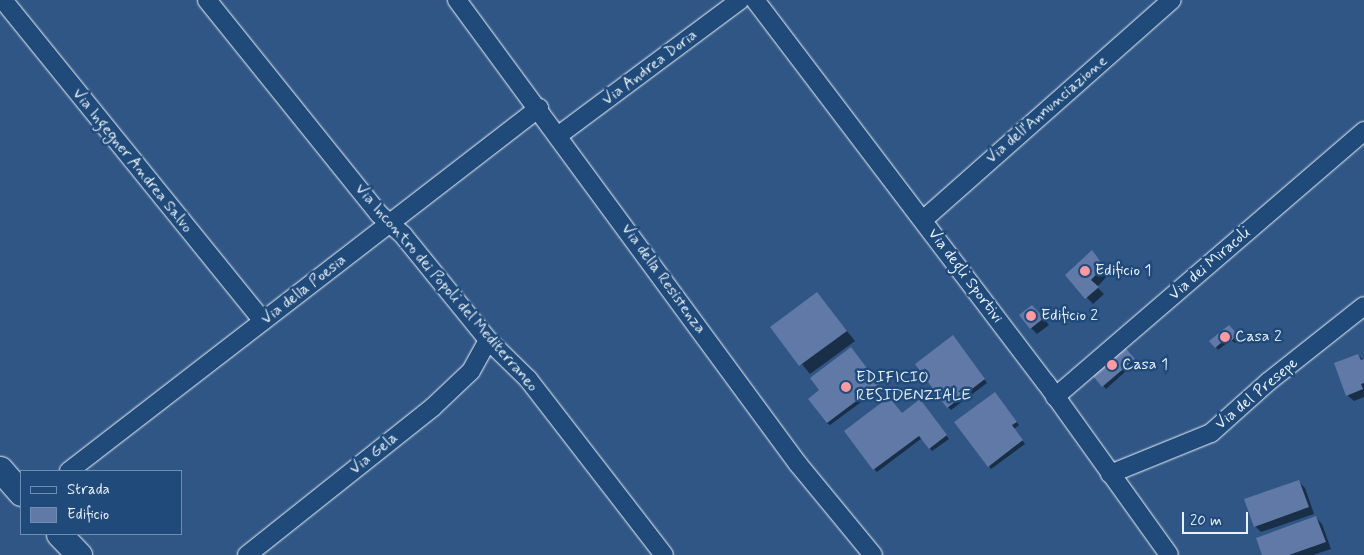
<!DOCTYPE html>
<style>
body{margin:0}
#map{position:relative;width:1364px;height:555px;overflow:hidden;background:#305686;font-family:Mynerve,sans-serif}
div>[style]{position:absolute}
.shadow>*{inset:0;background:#0007}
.building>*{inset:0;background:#6079a7}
.roads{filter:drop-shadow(0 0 1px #e8f1f8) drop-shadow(0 0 1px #e8f1f8)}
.street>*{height:18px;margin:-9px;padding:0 9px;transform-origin:9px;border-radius:9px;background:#1f4a7a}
.secondary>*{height:25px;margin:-12.5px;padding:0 12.5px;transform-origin:12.5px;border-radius:12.5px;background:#1f4a7a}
.dots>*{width:14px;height:14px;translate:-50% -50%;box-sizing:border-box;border:2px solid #1f4a7a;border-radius:50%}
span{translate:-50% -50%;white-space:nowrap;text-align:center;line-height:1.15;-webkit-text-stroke:5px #1f4a7a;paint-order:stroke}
.street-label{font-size:16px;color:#e8f1f8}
.poi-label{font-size:16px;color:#e8f1f8}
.left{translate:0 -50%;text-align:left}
.legend{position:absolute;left:20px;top:470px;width:162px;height:65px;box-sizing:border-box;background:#1f4a7a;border:1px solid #6f8dac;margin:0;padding:6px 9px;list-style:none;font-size:15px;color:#e8f1f8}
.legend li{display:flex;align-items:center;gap:10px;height:25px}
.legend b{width:25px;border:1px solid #6f8dac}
.scale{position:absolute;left:1182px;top:512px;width:66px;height:22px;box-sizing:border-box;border:2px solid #e8f1f8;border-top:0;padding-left:6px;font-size:15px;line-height:18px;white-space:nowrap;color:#e8f1f8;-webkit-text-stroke:4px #1f4a7a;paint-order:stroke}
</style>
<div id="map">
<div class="shadow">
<div style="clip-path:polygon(1098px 258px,1110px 273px,1097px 287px,1104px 294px,1093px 304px,1066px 275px)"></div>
<div style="clip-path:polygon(817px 294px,855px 341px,810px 374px,772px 327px)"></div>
<div style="clip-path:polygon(1039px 313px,1049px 325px,1037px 334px,1031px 328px)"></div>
<div style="clip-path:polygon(1229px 327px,1240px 339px,1235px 343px,1231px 340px,1218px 350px,1216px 347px)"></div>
<div style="clip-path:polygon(956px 340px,987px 383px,951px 410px,948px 407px)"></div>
<div style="clip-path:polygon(1122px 346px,1136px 362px,1106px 389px,1091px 372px)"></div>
<div style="clip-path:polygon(854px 352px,880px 388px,830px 425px,827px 423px,821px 391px)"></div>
<div style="clip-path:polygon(1358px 355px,1364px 361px,1364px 397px,1354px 401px,1347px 395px)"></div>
<div style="clip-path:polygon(997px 396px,1019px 425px,1014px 429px,1025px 444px,991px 469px,989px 466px)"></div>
<div style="clip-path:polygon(923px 404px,949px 439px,932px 451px,922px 438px,877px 472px,874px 469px,902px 414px)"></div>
<div style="clip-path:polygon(1298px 481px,1305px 488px,1314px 514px,1261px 532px,1255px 526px)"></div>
<div style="clip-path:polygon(1316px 518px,1322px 524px,1331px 549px,1313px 555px,1263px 555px)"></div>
</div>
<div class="building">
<div style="clip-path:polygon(1092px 250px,1104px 266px,1091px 280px,1099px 287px,1085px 299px,1065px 275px)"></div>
<div style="clip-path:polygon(817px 292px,847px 331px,799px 366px,770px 327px)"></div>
<div style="clip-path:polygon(1032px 305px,1044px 318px,1030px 329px,1019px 315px)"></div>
<div style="clip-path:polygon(1229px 325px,1238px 335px,1231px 341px,1227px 338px,1215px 348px,1209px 341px)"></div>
<div style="clip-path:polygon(953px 335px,985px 379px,947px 408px,915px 364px)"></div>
<div style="clip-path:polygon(1122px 344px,1135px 359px,1102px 387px,1090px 372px)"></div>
<div style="clip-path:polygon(851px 347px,879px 384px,827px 423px,808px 399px,819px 390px,810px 378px)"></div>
<div style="clip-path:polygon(1358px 354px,1361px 360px,1364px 359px,1364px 383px,1361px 384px,1363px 389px,1346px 396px,1334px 363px)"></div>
<div style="clip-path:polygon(995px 392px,1017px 422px,1012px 425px,1023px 440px,988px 467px,954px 422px)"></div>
<div style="clip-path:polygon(889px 397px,902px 413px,920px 399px,947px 435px,929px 449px,919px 436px,873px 470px,844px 431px)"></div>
<div style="clip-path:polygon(1299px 480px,1309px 507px,1254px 527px,1244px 499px)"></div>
<div style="clip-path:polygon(1316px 516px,1326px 542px,1289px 555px,1262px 555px,1256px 538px)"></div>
</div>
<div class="roads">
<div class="street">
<div style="left:3px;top:0;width:413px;rotate:51deg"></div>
<div style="left:207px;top:0;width:275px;rotate:51.2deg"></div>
<div style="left:379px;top:214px;width:32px;rotate:41deg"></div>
<div style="left:403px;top:235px;width:135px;rotate:51deg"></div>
<div style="left:488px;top:340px;width:56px;rotate:44.3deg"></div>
<div style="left:528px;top:379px;width:222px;rotate:52.3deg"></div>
<div style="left:457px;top:0;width:576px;rotate:53.69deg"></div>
<div style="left:798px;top:464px;width:118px;rotate:50.5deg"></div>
<div style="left:755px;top:0;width:481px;rotate:52.8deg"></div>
<div style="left:1046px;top:383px;width:211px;rotate:54.4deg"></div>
<div style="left:559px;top:135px;width:226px;rotate:-36.7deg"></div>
<div style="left:923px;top:220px;width:332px;rotate:-41.5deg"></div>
<div style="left:1055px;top:397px;width:408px;rotate:-40.7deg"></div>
<div style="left:69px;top:471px;width:594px;rotate:-37.68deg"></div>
<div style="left:1110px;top:474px;width:109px;rotate:-22.1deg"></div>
<div style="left:1211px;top:433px;width:76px;rotate:-41.8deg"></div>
<div style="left:1268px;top:382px;width:122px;rotate:-38.4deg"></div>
<div style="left:247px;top:555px;width:238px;rotate:-38.5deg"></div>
<div style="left:433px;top:407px;width:52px;rotate:-43.5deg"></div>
<div style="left:471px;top:371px;width:35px;rotate:-61deg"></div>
</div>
<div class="secondary">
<div style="left:0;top:469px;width:32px;rotate:49deg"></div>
<div style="left:59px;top:534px;width:29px;rotate:46deg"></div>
</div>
</div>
<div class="dots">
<div style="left:1085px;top:271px;background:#ff9aa2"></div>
<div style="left:1031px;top:316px;background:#ff9aa2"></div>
<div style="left:1225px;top:337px;background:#ff9aa2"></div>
<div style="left:1112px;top:365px;background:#ff9aa2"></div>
<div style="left:846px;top:387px;background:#ff9aa2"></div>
</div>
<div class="street-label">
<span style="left:650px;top:68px;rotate:-37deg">Via Andrea Doria</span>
<span style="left:1047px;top:110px;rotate:-41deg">Via dell'Annunciazione</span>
<span style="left:132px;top:161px;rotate:51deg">Via Ingegner Andrea Salvo</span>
<span style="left:1210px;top:264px;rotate:-41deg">Via dei Miracoli</span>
<span style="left:965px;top:276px;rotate:53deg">Via degli Sportivi</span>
<span style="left:663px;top:279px;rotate:54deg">Via della Resistenza</span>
<span style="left:446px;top:288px;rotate:49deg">Via Incontro dei Popoli del Mediterraneo</span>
<span style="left:304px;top:290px;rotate:-38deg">Via della Poesia</span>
<span style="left:1257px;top:394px;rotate:-40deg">Via del Presepe</span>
<span style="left:374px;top:454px;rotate:-39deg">Via Gela</span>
</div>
<div class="poi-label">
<span class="left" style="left:1095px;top:271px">Edificio 1</span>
<span class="left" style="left:1041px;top:316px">Edificio 2</span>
<span class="left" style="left:1235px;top:337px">Casa 2</span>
<span class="left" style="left:1122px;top:365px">Casa 1</span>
<span class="left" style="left:856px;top:387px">EDIFICIO<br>RESIDENZIALE</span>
</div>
<ul class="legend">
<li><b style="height:6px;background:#1f4a7a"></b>Strada</li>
<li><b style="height:14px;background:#6079a7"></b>Edificio</li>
</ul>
<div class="scale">20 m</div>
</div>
